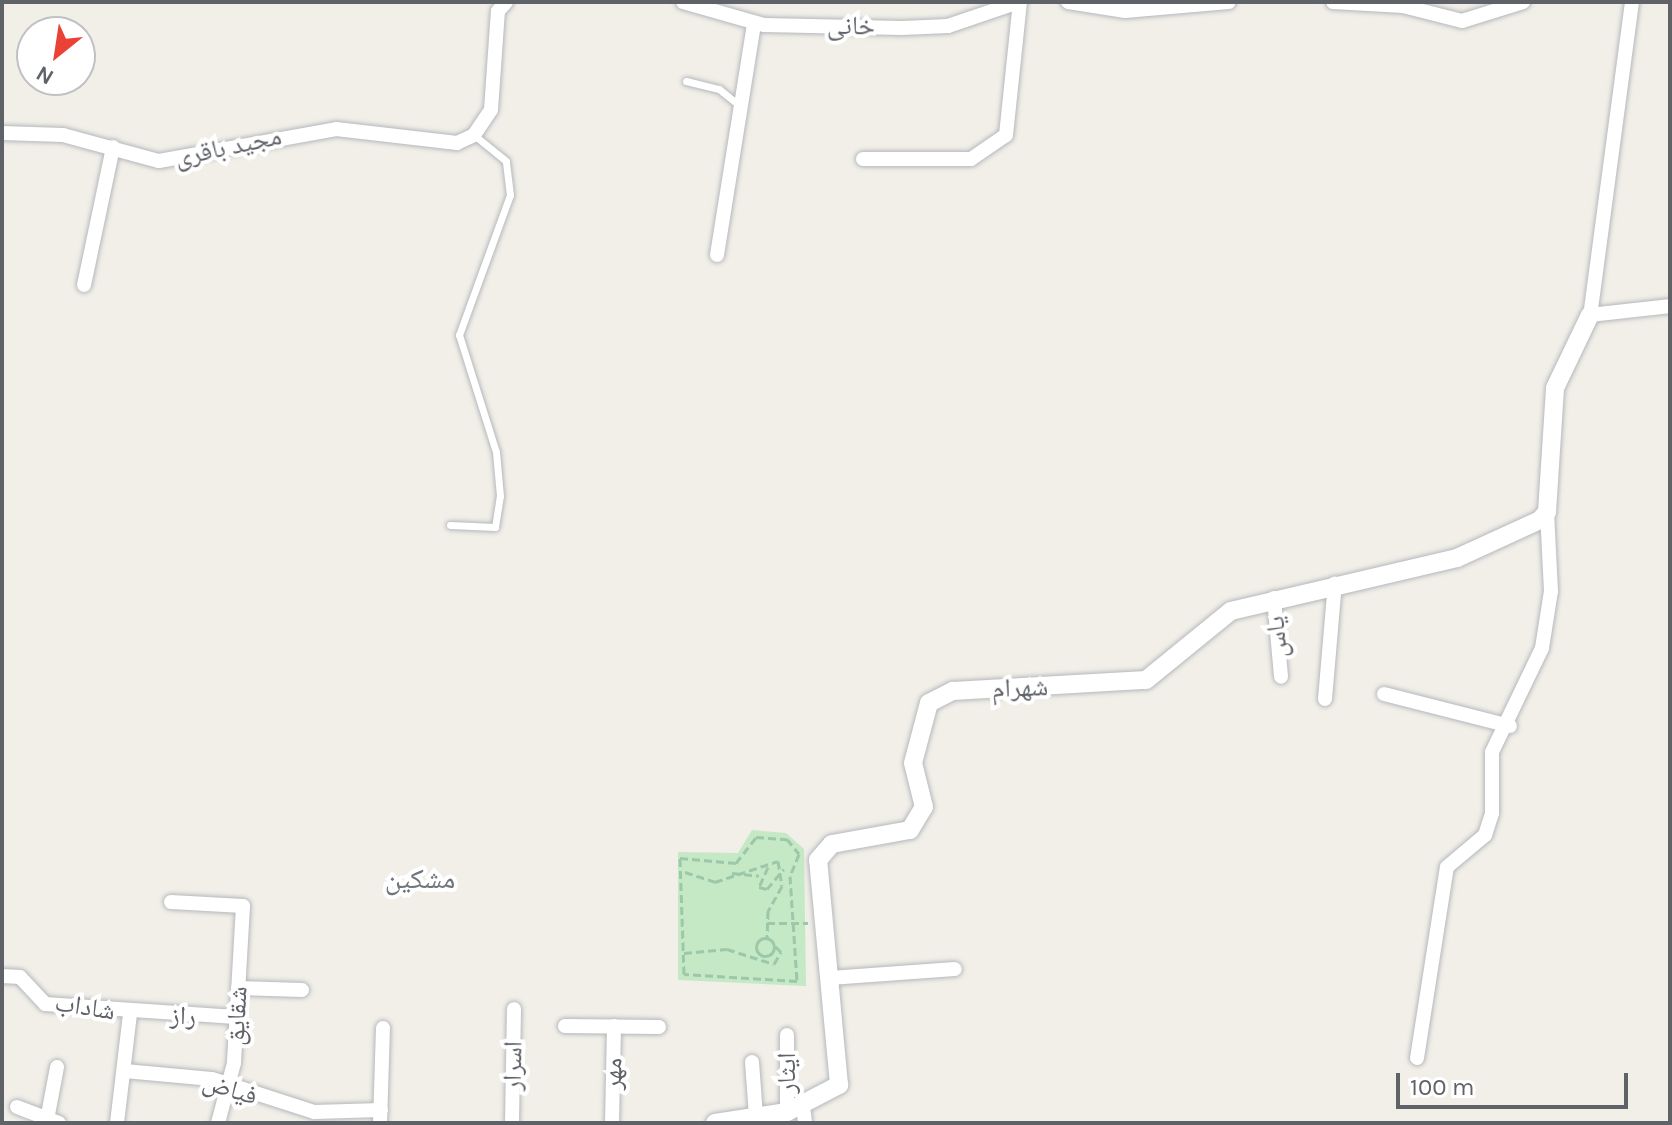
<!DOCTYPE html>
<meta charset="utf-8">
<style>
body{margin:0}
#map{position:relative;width:1672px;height:1125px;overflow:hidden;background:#f1efe8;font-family:Karla,"Noto Naskh Arabic",sans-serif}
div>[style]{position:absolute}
.green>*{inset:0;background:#c5e8c5}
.path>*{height:3px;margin-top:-1.5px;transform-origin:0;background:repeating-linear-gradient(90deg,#9cc7a9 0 8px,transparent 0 12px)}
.path>.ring{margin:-1.5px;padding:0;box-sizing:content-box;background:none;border:3px solid #9cc7a9;border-radius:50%}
.roads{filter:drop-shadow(0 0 2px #b5b8bc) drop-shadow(0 0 2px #b5b8bc)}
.service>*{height:7px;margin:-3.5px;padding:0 3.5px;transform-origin:3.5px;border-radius:3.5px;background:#fff}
.minor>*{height:14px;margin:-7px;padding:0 7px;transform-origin:7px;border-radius:7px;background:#fff}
.tertiary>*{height:18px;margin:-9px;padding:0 9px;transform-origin:9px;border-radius:9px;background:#fff}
span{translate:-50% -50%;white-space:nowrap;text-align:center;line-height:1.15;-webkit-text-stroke:8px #fff;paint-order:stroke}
.street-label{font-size:26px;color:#5f6368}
.neighbourhood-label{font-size:28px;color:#70757a}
.frame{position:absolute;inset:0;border:4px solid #5f6368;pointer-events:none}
.north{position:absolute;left:16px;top:16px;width:80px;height:80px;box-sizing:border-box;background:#fff;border:2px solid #bfc1c3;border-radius:50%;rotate:210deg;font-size:22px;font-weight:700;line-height:32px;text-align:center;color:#5f6368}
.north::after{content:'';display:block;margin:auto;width:28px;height:36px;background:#ea4335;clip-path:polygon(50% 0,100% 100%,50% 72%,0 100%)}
.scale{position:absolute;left:1396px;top:1073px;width:232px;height:36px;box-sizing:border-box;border:4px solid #5f6368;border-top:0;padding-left:10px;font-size:24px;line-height:28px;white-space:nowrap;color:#5f6368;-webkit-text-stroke:6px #fff;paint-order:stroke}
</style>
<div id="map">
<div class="green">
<div style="clip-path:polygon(752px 830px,786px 833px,804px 849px,806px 986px,678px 980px,678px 852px,738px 853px)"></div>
</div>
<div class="path">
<div style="left:756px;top:837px;width:31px;rotate:4deg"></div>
<div style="left:787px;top:839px;width:19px;rotate:51deg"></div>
<div style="left:799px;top:854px;width:24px;rotate:112deg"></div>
<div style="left:790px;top:876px;width:105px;rotate:86.2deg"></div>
<div style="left:797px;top:981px;width:113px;rotate:-176.5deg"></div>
<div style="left:684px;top:974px;width:116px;rotate:-92deg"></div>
<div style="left:680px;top:858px;width:56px;rotate:5.1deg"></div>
<div style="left:736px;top:863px;width:33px;rotate:-52deg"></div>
<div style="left:768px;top:867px;width:22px;rotate:114deg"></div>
<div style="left:759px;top:887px;width:8px;rotate:14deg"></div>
<div style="left:767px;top:889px;width:26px;rotate:-50deg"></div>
<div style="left:685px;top:872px;width:32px;rotate:18deg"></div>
<div style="left:715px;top:882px;width:66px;rotate:-18.4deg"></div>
<div style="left:778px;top:861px;width:25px;rotate:81deg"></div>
<div style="left:782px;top:886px;width:29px;rotate:119deg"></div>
<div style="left:768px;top:911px;width:27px;rotate:92deg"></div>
<div style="left:732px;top:873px;width:27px;rotate:6deg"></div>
<div style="left:767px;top:923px;width:41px"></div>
<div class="ring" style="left:756px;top:938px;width:15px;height:15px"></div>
<div style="left:684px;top:953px;width:43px;rotate:-5.3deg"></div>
<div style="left:727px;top:949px;width:49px;rotate:17.7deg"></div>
<div style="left:774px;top:964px;width:14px;rotate:-60deg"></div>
<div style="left:781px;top:952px;width:11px;rotate:-135deg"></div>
</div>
<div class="roads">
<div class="service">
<div style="left:686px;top:81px;width:34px;rotate:14deg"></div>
<div style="left:719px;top:89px;width:26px;rotate:39deg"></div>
<div style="left:450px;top:525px;width:45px;rotate:2.5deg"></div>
<div style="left:495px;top:527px;width:31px;rotate:-81deg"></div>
<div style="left:500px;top:496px;width:44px;rotate:-95.2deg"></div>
<div style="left:496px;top:452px;width:123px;rotate:-107.5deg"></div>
<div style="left:459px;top:335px;width:149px;rotate:-70deg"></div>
<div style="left:510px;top:195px;width:34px;rotate:-97deg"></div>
<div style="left:506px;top:161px;width:41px;rotate:-140.9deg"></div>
</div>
<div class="minor">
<div style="left:683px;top:2px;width:84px;rotate:15.9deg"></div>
<div style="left:764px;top:25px;width:138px;rotate:1.2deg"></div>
<div style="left:902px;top:28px;width:46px;rotate:-2.5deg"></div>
<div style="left:948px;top:26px;width:75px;rotate:-18.7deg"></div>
<div style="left:1068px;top:2px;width:58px;rotate:9deg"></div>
<div style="left:1125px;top:11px;width:104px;rotate:-4.9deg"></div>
<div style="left:1333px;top:2px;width:70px;rotate:3.3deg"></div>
<div style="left:1403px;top:6px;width:61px;rotate:14.3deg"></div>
<div style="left:1462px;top:21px;width:64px;rotate:-17.3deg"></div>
<div style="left:1632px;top:2px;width:316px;rotate:97.6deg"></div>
<div style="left:1590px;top:315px;width:81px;rotate:-6.4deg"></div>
<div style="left:2px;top:133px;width:61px;rotate:1.9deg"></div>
<div style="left:63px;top:135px;width:99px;rotate:15.2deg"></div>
<div style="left:159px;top:161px;width:180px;rotate:-10.2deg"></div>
<div style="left:336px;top:129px;width:122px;rotate:6.6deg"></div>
<div style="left:457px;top:143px;width:19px;rotate:-25deg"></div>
<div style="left:474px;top:135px;width:30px;rotate:-56deg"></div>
<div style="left:491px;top:110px;width:99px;rotate:-86deg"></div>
<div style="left:498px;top:11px;width:12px;rotate:-48deg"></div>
<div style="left:863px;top:159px;width:108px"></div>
<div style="left:971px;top:159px;width:42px;rotate:-34.4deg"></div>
<div style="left:1006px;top:135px;width:134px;rotate:-84deg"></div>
<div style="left:717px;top:255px;width:235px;rotate:-80.9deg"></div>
<div style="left:84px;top:285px;width:141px;rotate:-78.1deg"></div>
<div style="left:1274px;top:598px;width:79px;rotate:84.9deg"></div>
<div style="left:1384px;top:694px;width:130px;rotate:14.3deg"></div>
<div style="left:1325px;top:699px;width:116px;rotate:-85.1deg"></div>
<div style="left:171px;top:902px;width:72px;rotate:3.2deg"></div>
<div style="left:243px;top:906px;width:157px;rotate:93.3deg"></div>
<div style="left:234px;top:1063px;width:62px;rotate:104.9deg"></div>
<div style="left:2px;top:976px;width:18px;rotate:3deg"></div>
<div style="left:20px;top:977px;width:37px;rotate:47deg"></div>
<div style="left:45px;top:1004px;width:191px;rotate:3.9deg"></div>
<div style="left:830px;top:978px;width:125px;rotate:-4.1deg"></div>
<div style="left:238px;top:988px;width:64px;rotate:1.8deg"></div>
<div style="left:565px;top:1026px;width:94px;rotate:0.6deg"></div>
<div style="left:1417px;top:1058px;width:193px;rotate:-81.1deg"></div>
<div style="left:1447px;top:867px;width:50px;rotate:-40.1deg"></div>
<div style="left:1485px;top:835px;width:23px;rotate:-72deg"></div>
<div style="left:1492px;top:813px;width:61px;rotate:-90deg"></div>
<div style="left:1492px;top:752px;width:115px;rotate:-64.3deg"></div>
<div style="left:1542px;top:648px;width:58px;rotate:-81deg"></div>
<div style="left:1551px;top:591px;width:79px;rotate:-92.9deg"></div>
<div style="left:752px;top:1062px;width:54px;rotate:85.8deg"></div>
<div style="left:125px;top:1071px;width:87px;rotate:5.3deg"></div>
<div style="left:212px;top:1079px;width:107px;rotate:17.9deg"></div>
<div style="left:314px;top:1112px;width:67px;rotate:-1.7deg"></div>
<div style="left:803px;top:1106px;width:17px;rotate:83deg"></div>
<div style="left:17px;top:1107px;width:45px;rotate:20.9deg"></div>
<div style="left:787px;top:1112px;width:77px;rotate:-90deg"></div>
<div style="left:47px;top:1120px;width:54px;rotate:-79.3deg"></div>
<div style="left:117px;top:1123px;width:110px;rotate:-83.2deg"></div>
<div style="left:380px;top:1123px;width:95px;rotate:-88.2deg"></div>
<div style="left:512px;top:1123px;width:114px;rotate:-89deg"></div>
<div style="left:612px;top:1123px;width:97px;rotate:-88.8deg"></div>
</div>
<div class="tertiary">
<div style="left:715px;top:1123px;width:73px;rotate:-8.7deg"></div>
<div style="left:787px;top:1112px;width:59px;rotate:-27.4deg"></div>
<div style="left:839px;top:1085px;width:226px;rotate:-95.3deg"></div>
<div style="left:818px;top:860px;width:21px;rotate:-49deg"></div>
<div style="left:832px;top:844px;width:79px;rotate:-10.2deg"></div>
<div style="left:910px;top:830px;width:27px;rotate:-59deg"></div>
<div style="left:924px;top:807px;width:45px;rotate:-104deg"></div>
<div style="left:913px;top:763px;width:62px;rotate:-75.1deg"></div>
<div style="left:929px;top:703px;width:27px;rotate:-27deg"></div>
<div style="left:953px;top:691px;width:193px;rotate:-3.3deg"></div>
<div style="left:1146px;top:680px;width:109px;rotate:-39.1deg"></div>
<div style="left:1231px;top:611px;width:232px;rotate:-13.2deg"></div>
<div style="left:1457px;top:558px;width:91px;rotate:-24.6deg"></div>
<div style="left:1540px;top:520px;width:11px;rotate:-49deg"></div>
<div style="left:1547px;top:512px;width:124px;rotate:-86.3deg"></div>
<div style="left:1555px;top:388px;width:81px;rotate:-64.4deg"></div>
</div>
</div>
<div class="street-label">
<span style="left:851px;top:26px;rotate:1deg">خانی</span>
<span style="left:228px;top:147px;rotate:-12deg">مجید باقری</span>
<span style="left:1277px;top:637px;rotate:-95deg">یاس</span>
<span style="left:1020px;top:688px;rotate:-2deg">شهرام</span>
<span style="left:85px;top:1007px;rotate:9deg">شاداب</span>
<span style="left:183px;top:1016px;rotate:2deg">راز</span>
<span style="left:237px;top:1016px;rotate:-87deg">شقایق</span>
<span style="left:513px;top:1066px;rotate:-89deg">اسرار</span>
<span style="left:787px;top:1073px;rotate:-90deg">ایثار</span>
<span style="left:613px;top:1074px;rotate:-89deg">مهر</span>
<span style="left:230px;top:1089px;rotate:17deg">فیاض</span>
</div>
<div class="neighbourhood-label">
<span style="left:420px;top:879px">مشکین</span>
</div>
<div class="frame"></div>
<div class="north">N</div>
<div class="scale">100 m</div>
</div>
